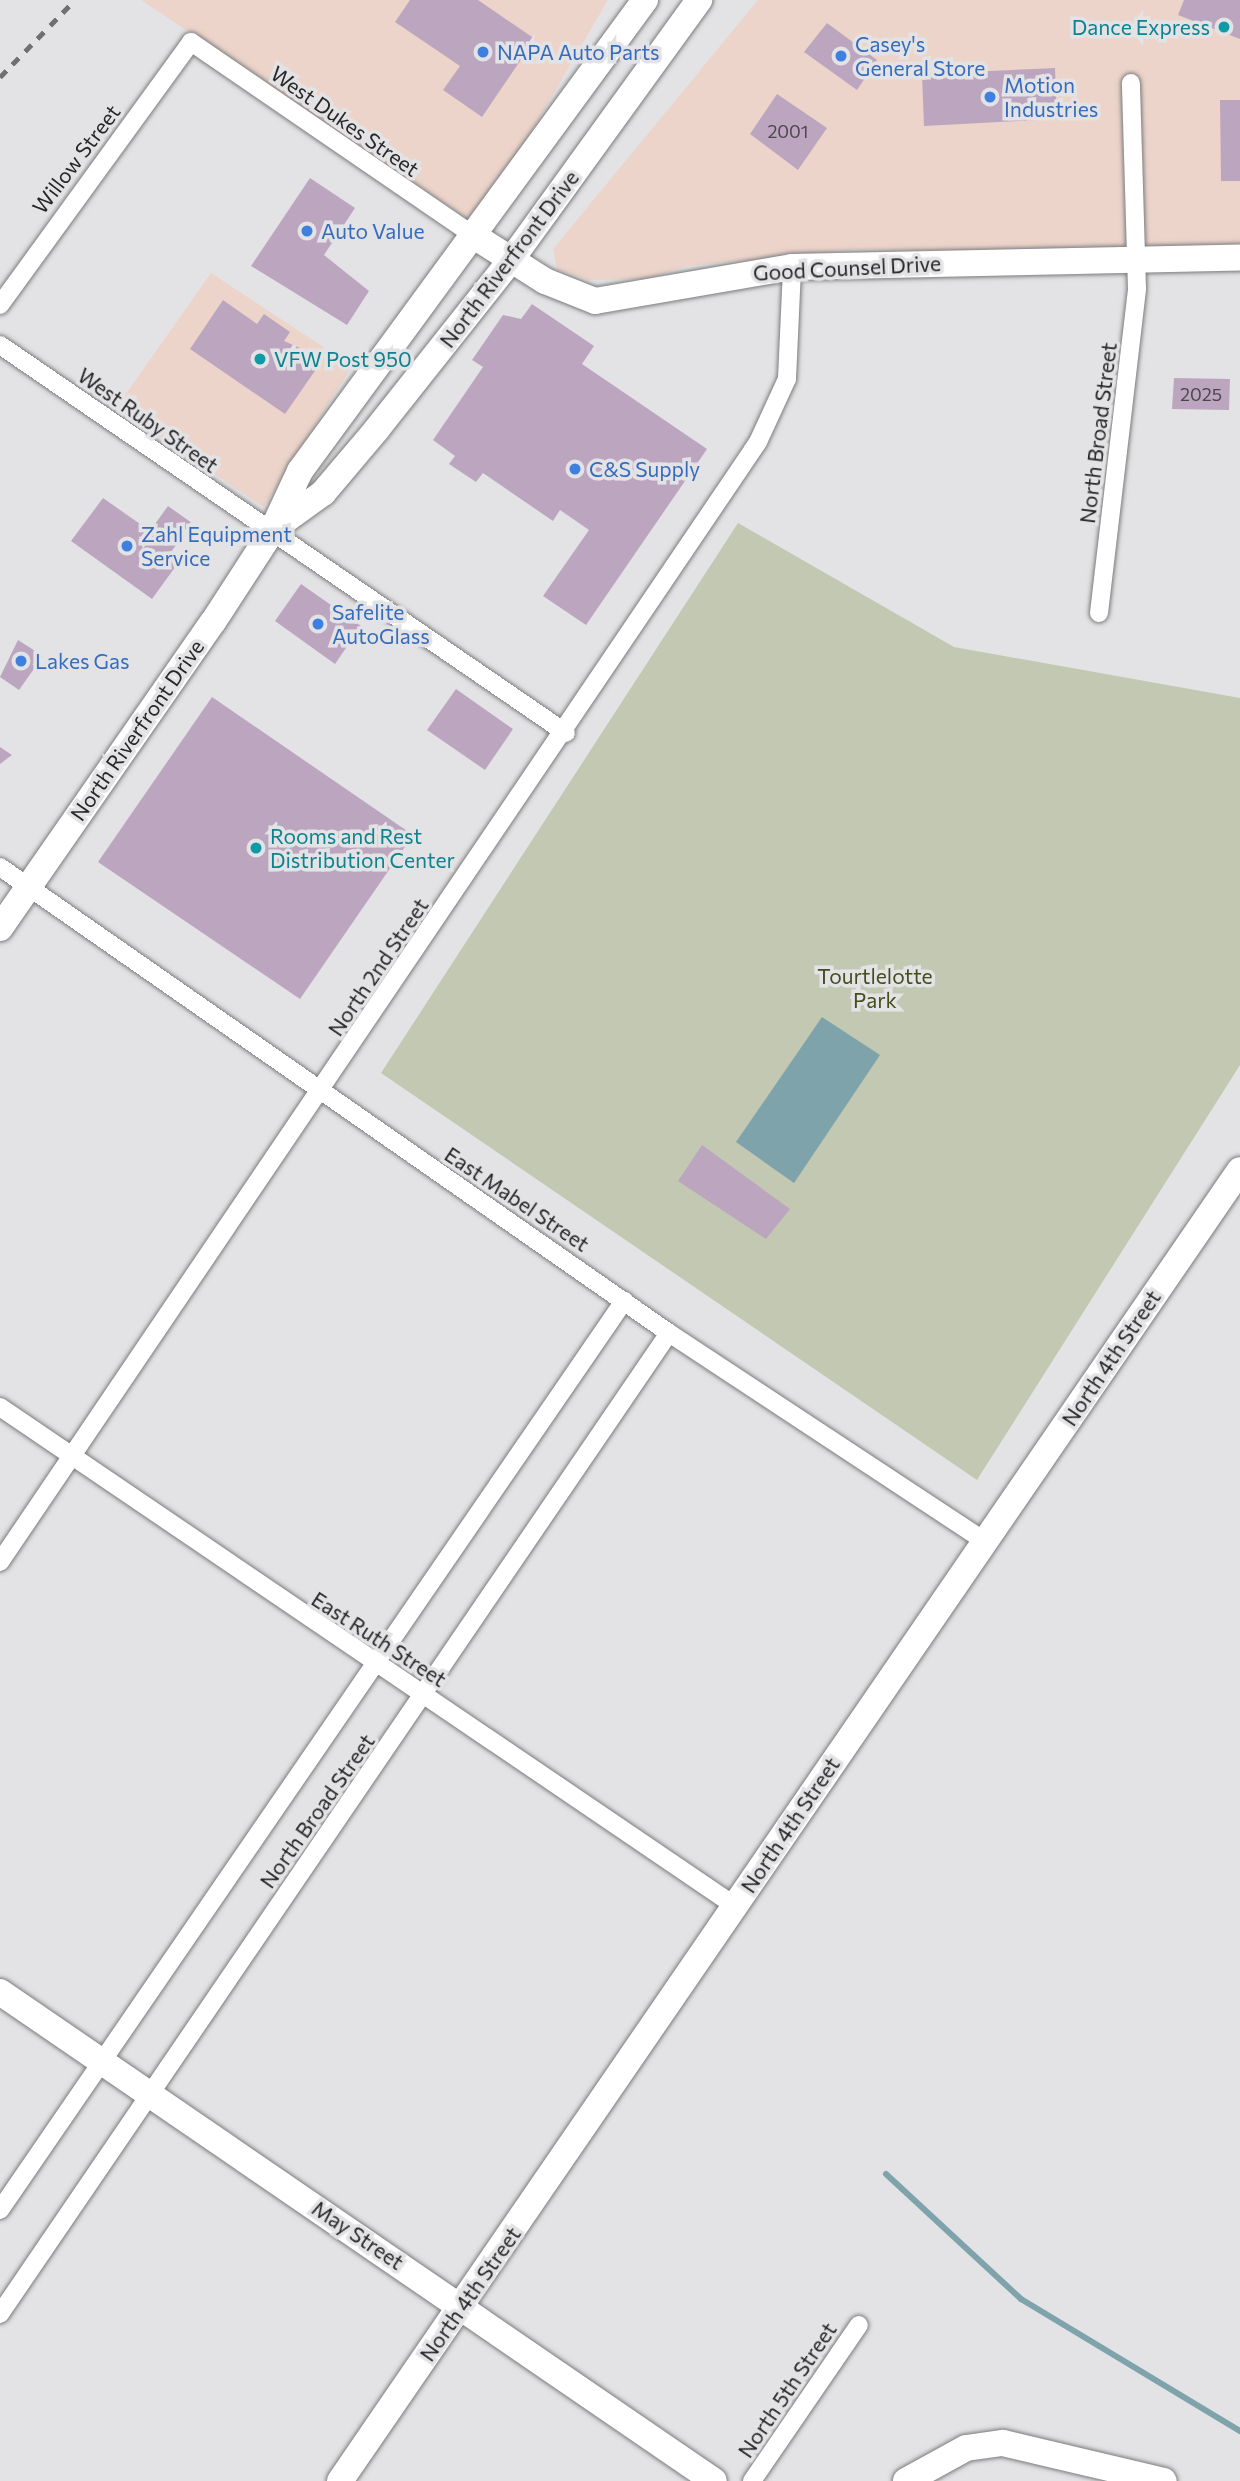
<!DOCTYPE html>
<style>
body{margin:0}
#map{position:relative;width:1240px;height:2481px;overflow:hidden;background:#e3e3e5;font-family:Commissioner,sans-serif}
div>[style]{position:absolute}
.commercial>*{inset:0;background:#ecd4ca}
.green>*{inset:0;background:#c2c8b2}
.water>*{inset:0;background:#7fa3ab}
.stream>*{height:6px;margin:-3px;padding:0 3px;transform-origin:3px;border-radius:3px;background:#7fa3ab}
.building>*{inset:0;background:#bca6bf}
.roads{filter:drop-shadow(0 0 2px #7c7c7e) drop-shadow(0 0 2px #7c7c7e)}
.street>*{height:18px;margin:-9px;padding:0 9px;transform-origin:9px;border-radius:9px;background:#fff}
.secondary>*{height:26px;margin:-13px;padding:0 13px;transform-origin:13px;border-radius:13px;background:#fff}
.rail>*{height:5px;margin-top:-2.5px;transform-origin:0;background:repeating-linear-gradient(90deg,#707071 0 9px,transparent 0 18px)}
.dots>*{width:19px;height:19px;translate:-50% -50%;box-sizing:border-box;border:4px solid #e3e3e5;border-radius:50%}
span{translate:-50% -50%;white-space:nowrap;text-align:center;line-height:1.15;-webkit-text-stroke:7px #e3e3e5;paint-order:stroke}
.number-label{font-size:18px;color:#4c464d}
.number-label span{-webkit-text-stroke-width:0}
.culture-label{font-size:21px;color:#0d838f}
.right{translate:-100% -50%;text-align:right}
.left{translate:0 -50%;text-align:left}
.shop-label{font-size:21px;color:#366cbe}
.street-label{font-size:21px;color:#262627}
.park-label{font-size:21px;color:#444d1c}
</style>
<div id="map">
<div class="commercial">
<div style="clip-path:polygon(141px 0,608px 0,477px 225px)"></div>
<div style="clip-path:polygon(758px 0,1240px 0,1240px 255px,856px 249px,687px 266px,647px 279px,588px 280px,557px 269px,553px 249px)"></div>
<div style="clip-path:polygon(211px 273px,352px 366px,264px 507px,116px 408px)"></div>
</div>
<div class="green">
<div style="clip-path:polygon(738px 523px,954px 647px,1240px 698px,1240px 1065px,977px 1480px,381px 1073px)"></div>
</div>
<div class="water">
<div style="clip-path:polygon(822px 1017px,880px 1055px,794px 1183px,736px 1142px)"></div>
</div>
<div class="stream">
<div style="left:886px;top:2174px;width:184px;rotate:42.8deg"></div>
<div style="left:1021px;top:2299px;width:256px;rotate:31.1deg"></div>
</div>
<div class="building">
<div style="clip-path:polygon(410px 0,478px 0,535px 39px,482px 117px,443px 90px,460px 66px,395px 22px)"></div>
<div style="clip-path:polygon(1184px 0,1240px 0,1240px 39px,1178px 15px)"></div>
<div style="clip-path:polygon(827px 23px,877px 60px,857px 90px,804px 52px)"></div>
<div style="clip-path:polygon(1055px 68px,1057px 119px,924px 126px,922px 74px)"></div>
<div style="clip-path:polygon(777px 94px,827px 128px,798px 170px,750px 134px)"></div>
<div style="clip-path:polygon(1220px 100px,1240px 100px,1240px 181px,1221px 181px)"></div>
<div style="clip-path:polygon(310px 178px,355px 208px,324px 255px,369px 291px,347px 325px,251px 266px)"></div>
<div style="clip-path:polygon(223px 300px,257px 324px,264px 314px,290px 332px,284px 341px,318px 356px,319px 365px,285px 414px,190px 349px)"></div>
<div style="clip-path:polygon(532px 304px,594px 346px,582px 364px,707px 449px,586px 625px,543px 596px,589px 530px,560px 510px,553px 521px,483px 473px,476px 482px,449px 464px,455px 456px,433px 440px,483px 367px,472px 360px,503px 315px,521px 319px)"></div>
<div style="clip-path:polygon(1174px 378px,1230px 379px,1229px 410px,1172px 409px)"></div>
<div style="clip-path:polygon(103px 498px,150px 531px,168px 506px,192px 523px,171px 552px,181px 559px,152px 599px,71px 541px)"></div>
<div style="clip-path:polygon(301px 584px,361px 626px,335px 664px,275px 621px)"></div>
<div style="clip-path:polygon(18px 640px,43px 656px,19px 690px,0 677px)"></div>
<div style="clip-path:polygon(456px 689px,513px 729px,485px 770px,427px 730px)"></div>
<div style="clip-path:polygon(212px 697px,413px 835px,300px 999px,98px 862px)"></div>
<div style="clip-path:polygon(0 747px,12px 755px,0 764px)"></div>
<div style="clip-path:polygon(702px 1145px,790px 1209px,766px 1239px,678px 1181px)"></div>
</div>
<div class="roads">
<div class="street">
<div style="left:0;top:305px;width:325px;rotate:-54deg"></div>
<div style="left:191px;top:42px;width:343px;rotate:34.4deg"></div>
<div style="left:0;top:345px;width:686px;rotate:34.43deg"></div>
<div style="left:1099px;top:613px;width:326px;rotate:-83.3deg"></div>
<div style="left:1137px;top:289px;width:206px;rotate:-91.7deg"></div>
<div style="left:0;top:867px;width:815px;rotate:34.86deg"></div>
<div style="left:669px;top:1333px;width:378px;rotate:33.4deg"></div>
<div style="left:0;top:1407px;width:888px;rotate:34.17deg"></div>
<div style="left:0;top:1562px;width:1352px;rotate:-55.91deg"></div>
<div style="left:758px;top:442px;width:69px;rotate:-65.3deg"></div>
<div style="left:787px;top:379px;width:112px;rotate:-87.4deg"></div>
<div style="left:0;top:2210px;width:1103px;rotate:-55.53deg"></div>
<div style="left:0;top:2314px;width:1187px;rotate:-55.71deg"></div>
<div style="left:752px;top:2481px;width:189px;rotate:-55.6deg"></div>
</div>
<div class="secondary">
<div style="left:474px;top:236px;width:84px;rotate:32.4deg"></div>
<div style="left:545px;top:281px;width:54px;rotate:21.8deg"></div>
<div style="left:595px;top:301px;width:200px;rotate:-9.8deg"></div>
<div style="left:792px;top:267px;width:448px;rotate:-1.2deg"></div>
<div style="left:273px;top:529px;width:62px;rotate:-35.8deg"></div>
<div style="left:323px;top:493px;width:84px;rotate:-49.8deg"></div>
<div style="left:377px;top:429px;width:216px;rotate:-51.6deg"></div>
<div style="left:511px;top:260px;width:321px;rotate:-54.1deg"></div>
<div style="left:0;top:928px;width:373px;rotate:-55.2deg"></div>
<div style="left:213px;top:622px;width:108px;rotate:-57deg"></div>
<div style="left:272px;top:531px;width:66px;rotate:-65deg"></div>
<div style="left:300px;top:471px;width:584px;rotate:-53.78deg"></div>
<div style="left:0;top:1992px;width:865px;rotate:34.41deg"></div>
<div style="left:340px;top:2481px;width:1590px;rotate:-55.53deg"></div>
<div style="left:906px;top:2481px;width:68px;rotate:-28.8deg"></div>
<div style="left:966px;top:2448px;width:37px;rotate:-8deg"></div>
<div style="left:1003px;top:2443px;width:165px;rotate:13.3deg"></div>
</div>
</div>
<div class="rail">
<div style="left:0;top:77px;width:107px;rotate:-45.8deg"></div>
</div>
<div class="dots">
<div style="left:1224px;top:27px;background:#0f9aa8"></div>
<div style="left:483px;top:52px;background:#3f7fe0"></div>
<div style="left:841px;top:56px;background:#3f7fe0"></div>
<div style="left:990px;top:97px;background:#3f7fe0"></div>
<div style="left:307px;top:231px;background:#3f7fe0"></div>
<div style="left:260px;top:359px;background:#0f9aa8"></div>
<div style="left:575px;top:469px;background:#3f7fe0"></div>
<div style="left:127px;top:546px;background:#3f7fe0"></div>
<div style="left:318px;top:624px;background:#3f7fe0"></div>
<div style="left:21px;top:661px;background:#3f7fe0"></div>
<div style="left:256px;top:848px;background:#0f9aa8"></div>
</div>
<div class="number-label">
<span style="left:788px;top:131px">2001</span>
<span style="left:1201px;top:394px">2025</span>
</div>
<div class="culture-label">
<span class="right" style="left:1210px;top:27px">Dance Express</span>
<span class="left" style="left:274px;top:359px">VFW Post 950</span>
<span class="left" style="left:270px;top:848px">Rooms and Rest<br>Distribution Center</span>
</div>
<div class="shop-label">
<span class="left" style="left:855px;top:56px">Casey's<br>General Store</span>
<span class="left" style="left:497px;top:52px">NAPA Auto Parts</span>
<span class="left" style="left:1004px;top:97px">Motion<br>Industries</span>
<span class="left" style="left:321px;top:231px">Auto Value</span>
<span class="left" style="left:589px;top:469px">C&amp;S Supply</span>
<span class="left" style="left:141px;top:546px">Zahl Equipment<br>Service</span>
<span class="left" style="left:332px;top:624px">Safelite<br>AutoGlass</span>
<span class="left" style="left:35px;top:661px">Lakes Gas</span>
</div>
<div class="street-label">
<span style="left:345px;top:121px;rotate:35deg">West Dukes Street</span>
<span style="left:76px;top:159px;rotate:-53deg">Willow Street</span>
<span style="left:509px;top:259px;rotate:-53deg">North Riverfront Drive</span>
<span style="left:847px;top:268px;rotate:-3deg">Good Counsel Drive</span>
<span style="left:148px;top:420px;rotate:35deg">West Ruby Street</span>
<span style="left:1098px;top:433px;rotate:-83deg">North Broad Street</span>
<span style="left:137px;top:730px;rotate:-55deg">North Riverfront Drive</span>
<span style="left:378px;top:967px;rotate:-56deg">North 2nd Street</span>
<span style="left:517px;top:1199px;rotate:34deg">East Mabel Street</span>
<span style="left:1111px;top:1358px;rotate:-56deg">North 4th Street</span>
<span style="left:379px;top:1639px;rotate:33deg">East Ruth Street</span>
<span style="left:317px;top:1811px;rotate:-55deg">North Broad Street</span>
<span style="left:790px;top:1825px;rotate:-56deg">North 4th Street</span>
<span style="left:358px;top:2235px;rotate:34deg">May Street</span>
<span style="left:470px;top:2294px;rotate:-55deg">North 4th Street</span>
<span style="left:787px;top:2390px;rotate:-56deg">North 5th Street</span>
</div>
<div class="park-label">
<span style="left:875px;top:988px">Tourtlelotte<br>Park</span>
</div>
</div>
